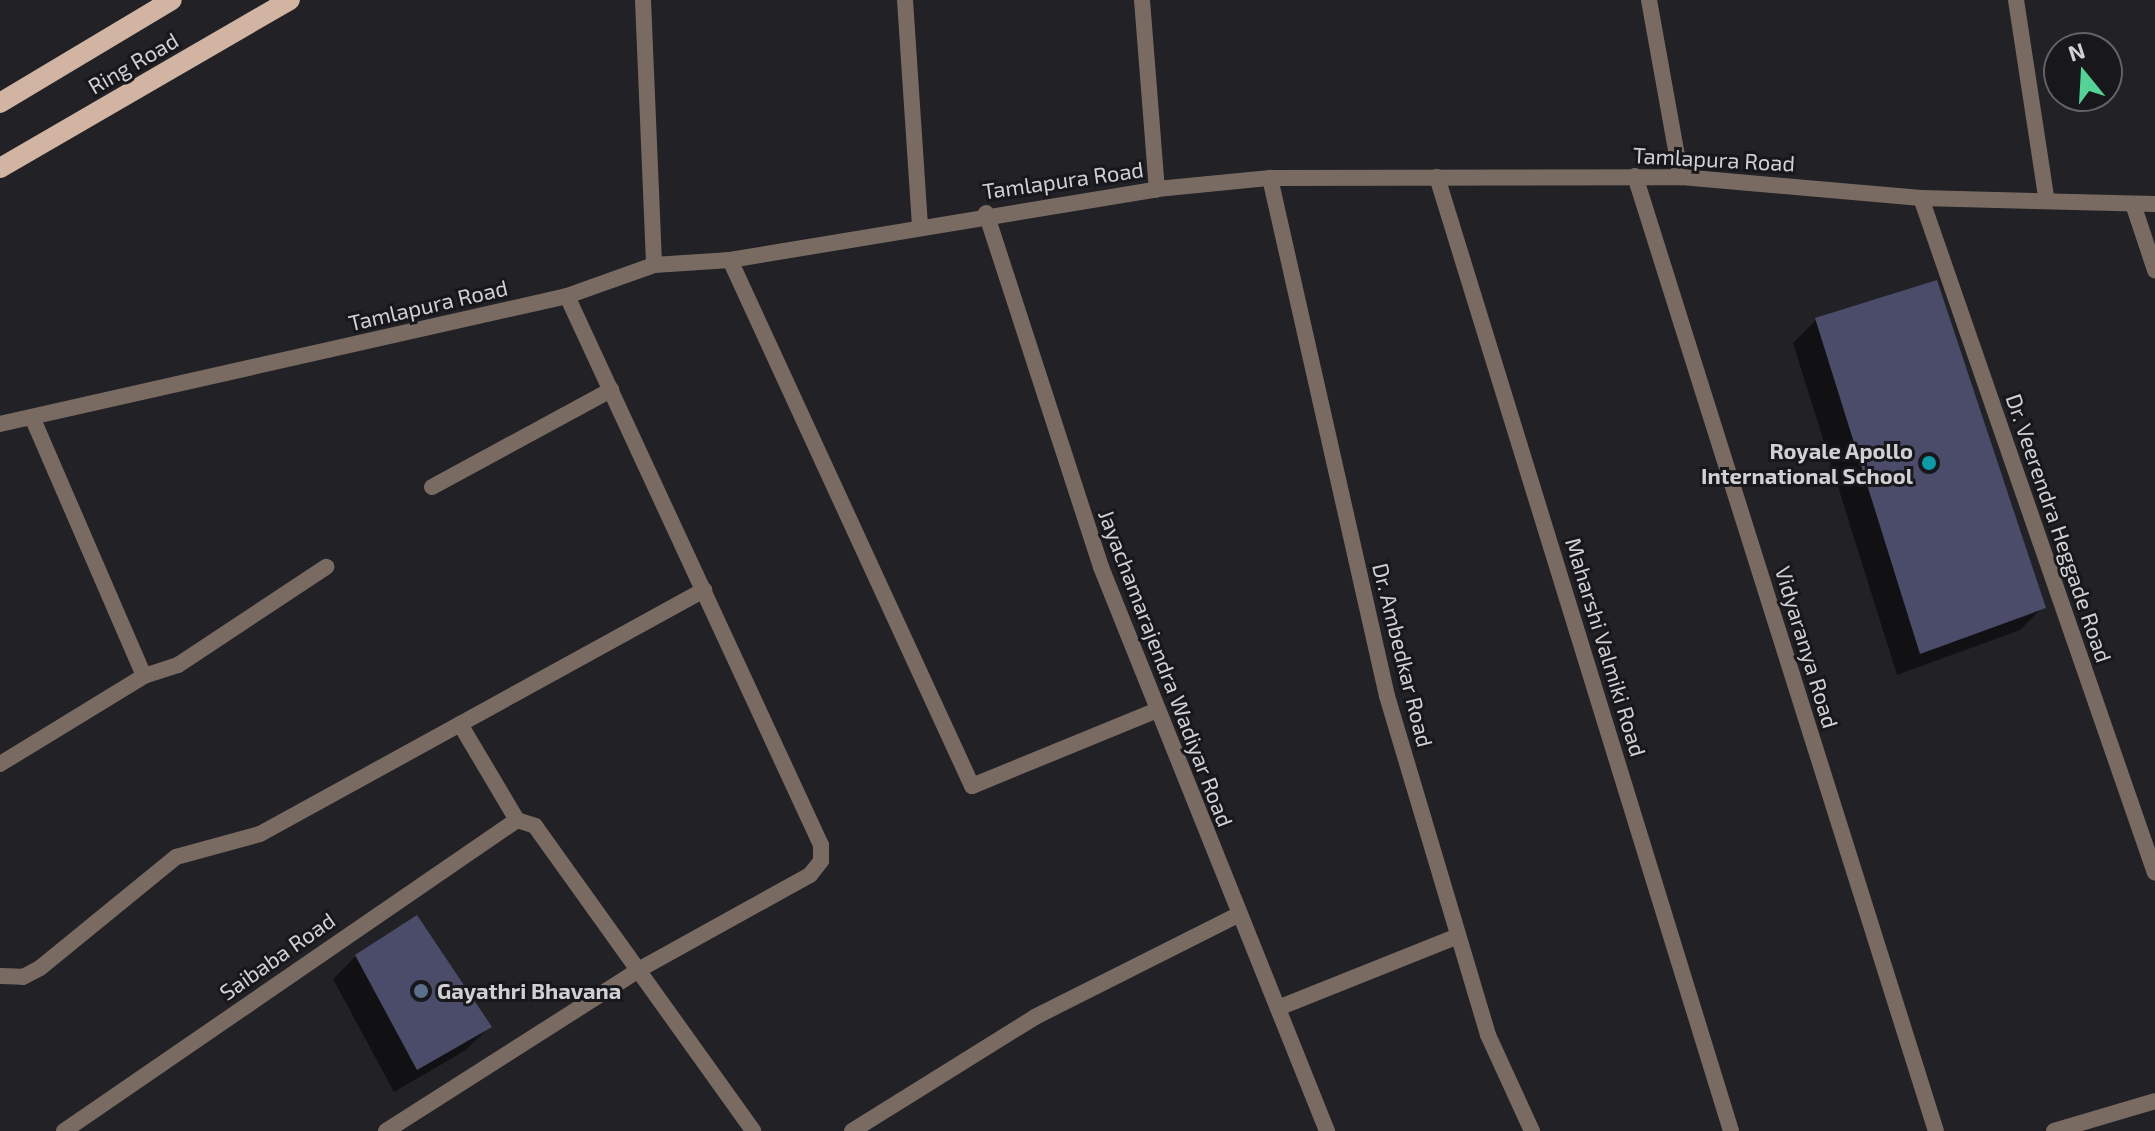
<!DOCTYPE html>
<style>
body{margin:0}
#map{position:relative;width:2155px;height:1131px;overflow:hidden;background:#212126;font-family:"Exo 2",sans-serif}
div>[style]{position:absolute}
.shadow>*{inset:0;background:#0007}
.building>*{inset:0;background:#4a4c6a}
.street>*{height:16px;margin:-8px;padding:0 8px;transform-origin:8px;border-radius:8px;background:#796b62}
.primary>*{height:20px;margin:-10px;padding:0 10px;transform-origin:10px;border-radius:10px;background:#d2b4a2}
.dots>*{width:22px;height:22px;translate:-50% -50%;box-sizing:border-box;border:4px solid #18181c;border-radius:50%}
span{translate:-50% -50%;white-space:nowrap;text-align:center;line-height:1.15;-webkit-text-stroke:6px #18181c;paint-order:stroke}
.street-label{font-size:22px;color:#d1d1d4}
.poi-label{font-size:22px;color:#d1d1d4;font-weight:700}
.right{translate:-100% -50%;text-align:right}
.left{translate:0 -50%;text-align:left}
.north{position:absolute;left:2043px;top:32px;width:80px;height:80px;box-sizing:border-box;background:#18181c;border:2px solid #626266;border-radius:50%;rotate:342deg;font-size:22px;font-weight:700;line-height:32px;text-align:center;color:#d1d1d4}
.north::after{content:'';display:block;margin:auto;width:28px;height:36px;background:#53d396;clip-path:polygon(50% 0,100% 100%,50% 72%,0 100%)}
</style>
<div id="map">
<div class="shadow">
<div style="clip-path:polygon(1816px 320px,2043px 607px,2020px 630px,1897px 675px,1793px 343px)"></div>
<div style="clip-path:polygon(356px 956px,489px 1027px,466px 1050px,394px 1092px,333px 979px)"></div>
</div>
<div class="building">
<div style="clip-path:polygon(1937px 280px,2046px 608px,1920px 654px,1815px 318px)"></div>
<div style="clip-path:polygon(417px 915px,492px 1027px,417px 1070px,355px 955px)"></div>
</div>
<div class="street">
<div style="left:643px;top:0;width:265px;rotate:87.6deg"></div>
<div style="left:905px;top:0;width:225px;rotate:86.2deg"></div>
<div style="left:1142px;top:0;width:190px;rotate:85.5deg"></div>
<div style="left:1649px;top:0;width:180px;rotate:79.8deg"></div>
<div style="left:2016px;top:0;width:198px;rotate:81.3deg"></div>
<div style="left:1635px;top:176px;width:1001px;rotate:72.51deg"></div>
<div style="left:1437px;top:177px;width:998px;rotate:72.87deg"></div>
<div style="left:1270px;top:178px;width:531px;rotate:77.27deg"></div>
<div style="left:1387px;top:696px;width:354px;rotate:73.4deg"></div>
<div style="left:1488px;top:1035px;width:106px;rotate:65.4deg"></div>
<div style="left:1921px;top:198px;width:714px;rotate:70.88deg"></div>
<div style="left:2133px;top:204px;width:70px;rotate:71.6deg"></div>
<div style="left:986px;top:213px;width:372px;rotate:72deg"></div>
<div style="left:1101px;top:567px;width:608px;rotate:68.16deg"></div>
<div style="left:730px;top:260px;width:579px;rotate:65.29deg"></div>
<div style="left:972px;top:786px;width:200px;rotate:-22.3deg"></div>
<div style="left:32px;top:417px;width:282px;rotate:66.6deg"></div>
<div style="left:0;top:424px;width:581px;rotate:-12.72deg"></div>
<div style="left:567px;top:296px;width:92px;rotate:-19.6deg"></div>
<div style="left:654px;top:265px;width:76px;rotate:-3.8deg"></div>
<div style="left:730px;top:260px;width:433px;rotate:-9.4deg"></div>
<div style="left:1157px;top:189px;width:114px;rotate:-5.6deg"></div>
<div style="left:1270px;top:178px;width:411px;rotate:-0.1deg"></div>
<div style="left:1681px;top:177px;width:241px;rotate:5deg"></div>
<div style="left:1921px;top:198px;width:234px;rotate:1.5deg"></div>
<div style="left:432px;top:487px;width:204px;rotate:-28.5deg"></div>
<div style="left:460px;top:724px;width:112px;rotate:59.3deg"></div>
<div style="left:517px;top:820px;width:19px;rotate:18deg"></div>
<div style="left:535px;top:826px;width:375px;rotate:54.4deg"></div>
<div style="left:0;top:764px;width:169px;rotate:-31.4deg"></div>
<div style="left:144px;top:676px;width:36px;rotate:-18deg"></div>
<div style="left:178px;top:665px;width:178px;rotate:-33.5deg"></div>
<div style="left:0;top:976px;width:23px;rotate:2deg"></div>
<div style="left:23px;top:977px;width:19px;rotate:-28deg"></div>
<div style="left:40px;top:968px;width:176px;rotate:-39.2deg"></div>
<div style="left:176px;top:857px;width:87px;rotate:-15.3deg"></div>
<div style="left:260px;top:834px;width:507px;rotate:-28.79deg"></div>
<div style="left:1278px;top:1008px;width:194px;rotate:-21.8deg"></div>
<div style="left:64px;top:1131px;width:549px;rotate:-34.47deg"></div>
<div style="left:386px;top:1131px;width:303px;rotate:-32.5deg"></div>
<div style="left:642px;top:968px;width:192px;rotate:-29deg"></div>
<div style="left:810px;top:875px;width:18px;rotate:-52deg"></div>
<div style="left:821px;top:861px;width:16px;rotate:-90deg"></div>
<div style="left:821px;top:845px;width:605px;rotate:-114.83deg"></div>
<div style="left:852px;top:1131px;width:216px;rotate:-31.9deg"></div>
<div style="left:1035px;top:1017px;width:225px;rotate:-26.7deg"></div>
<div style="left:2054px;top:1131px;width:105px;rotate:-16.5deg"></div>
</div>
<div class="primary">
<div style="left:0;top:103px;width:200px;rotate:-30.9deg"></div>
<div style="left:0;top:168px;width:335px;rotate:-30.1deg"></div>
</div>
<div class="dots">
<div style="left:1929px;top:463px;background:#0f9aa8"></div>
<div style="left:421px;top:991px;background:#5c6f8a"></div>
</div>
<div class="street-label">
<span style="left:133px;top:63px;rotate:-30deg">Ring Road</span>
<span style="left:1714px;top:159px;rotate:3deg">Tamlapura Road</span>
<span style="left:1063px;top:180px;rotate:-8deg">Tamlapura Road</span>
<span style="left:428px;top:305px;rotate:-13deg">Tamlapura Road</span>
<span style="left:2059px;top:528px;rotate:71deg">Dr. Veerendra Heggade Road</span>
<span style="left:1606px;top:647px;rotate:73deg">Maharshi Valmiki Road</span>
<span style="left:1807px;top:647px;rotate:73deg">Vidyaranya Road</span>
<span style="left:1403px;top:655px;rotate:76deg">Dr. Ambedkar Road</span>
<span style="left:1166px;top:668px;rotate:69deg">Jayachamarajendra Wadiyar Road</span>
<span style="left:277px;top:956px;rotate:-35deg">Saibaba Road</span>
</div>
<div class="poi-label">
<span class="right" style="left:1913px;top:463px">Royale Apollo<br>International School</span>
<span class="left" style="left:437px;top:991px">Gayathri Bhavana</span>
</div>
<div class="north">N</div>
</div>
